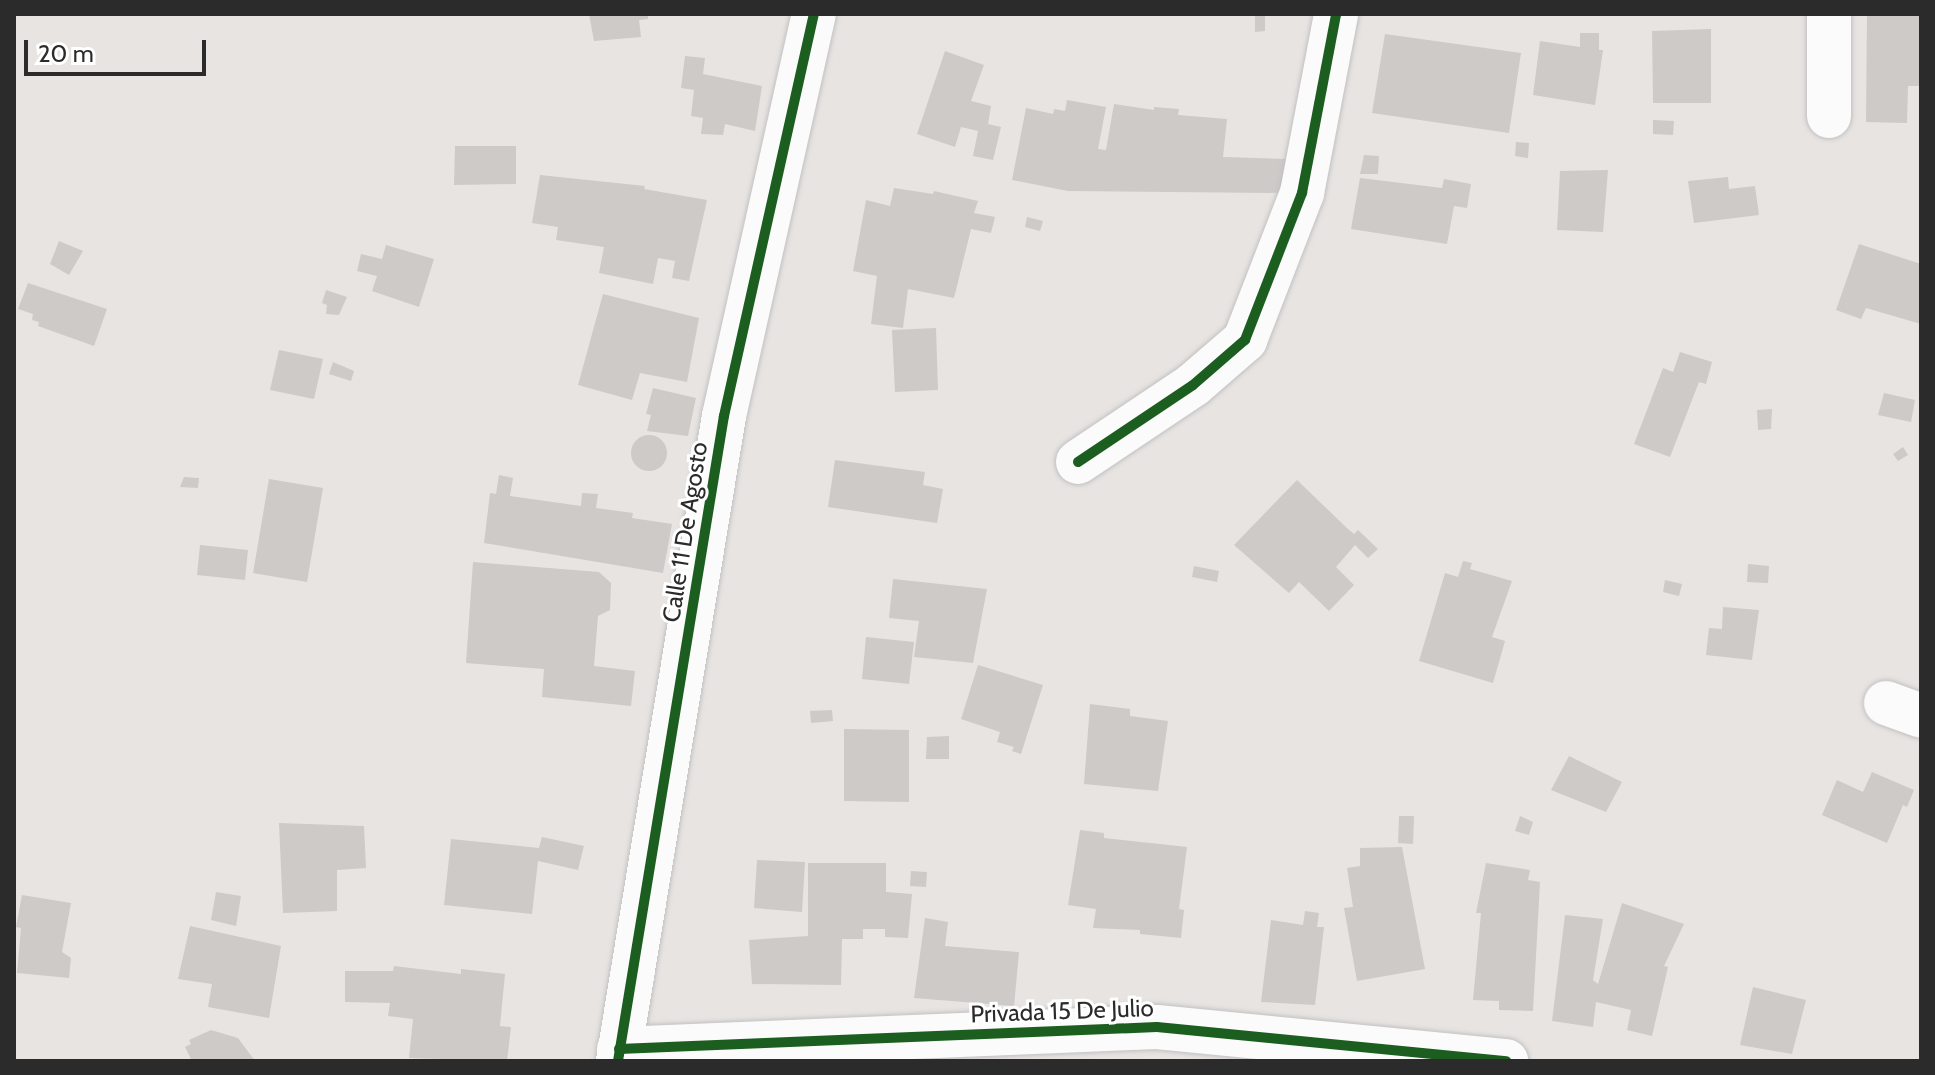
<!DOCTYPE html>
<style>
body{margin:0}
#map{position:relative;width:1935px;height:1075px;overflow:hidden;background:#e8e4e2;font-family:Cabin,sans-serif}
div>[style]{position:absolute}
.building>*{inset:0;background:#cdcac8}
.round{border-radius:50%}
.roads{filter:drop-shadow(0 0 2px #c2c1c2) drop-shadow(0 0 2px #c2c1c2)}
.street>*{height:44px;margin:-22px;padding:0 22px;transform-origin:22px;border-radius:22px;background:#fcfbfb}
.cycleway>*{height:10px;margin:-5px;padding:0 5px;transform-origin:5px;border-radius:5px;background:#1b5e20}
span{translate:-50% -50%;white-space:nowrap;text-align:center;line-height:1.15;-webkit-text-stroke:6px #fff;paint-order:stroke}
.street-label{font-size:24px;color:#2b2b2b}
.frame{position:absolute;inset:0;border:16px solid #2b2b2b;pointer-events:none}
.scale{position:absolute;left:24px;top:40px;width:182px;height:36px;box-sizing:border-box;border:4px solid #2b2b2b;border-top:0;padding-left:10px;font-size:24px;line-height:28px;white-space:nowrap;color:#2b2b2b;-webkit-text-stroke:6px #fff;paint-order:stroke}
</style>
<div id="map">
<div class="building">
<div style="clip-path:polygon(589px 14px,648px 14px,648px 19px,639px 20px,641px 37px,594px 41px)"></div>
<div style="clip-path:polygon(1255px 14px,1265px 14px,1265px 31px,1255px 32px)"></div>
<div style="clip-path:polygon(1867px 14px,1921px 14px,1921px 86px,1908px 86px,1907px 123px,1866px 122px)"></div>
<div style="clip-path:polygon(1711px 29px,1711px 103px,1653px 103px,1652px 31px)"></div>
<div style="clip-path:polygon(1580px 33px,1599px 33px,1599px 50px,1603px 50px,1595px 105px,1533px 95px,1540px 41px,1580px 47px)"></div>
<div style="clip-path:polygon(1385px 34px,1521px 53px,1509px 133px,1372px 113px)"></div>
<div style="clip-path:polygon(945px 51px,984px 65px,971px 101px,991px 106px,988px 124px,1001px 127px,993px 160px,973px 156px,978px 131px,961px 127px,955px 147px,917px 134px)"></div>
<div style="clip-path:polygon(685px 56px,705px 58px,703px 74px,762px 86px,755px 131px,725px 124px,723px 135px,701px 134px,703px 118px,691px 116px,694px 90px,681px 88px)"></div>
<div style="clip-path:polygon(1067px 100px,1106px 107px,1098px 149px,1106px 150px,1114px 104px,1154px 110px,1154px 107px,1179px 109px,1178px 115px,1227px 119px,1223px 157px,1286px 159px,1284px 193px,1068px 191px,1012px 180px,1026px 108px,1053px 114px,1054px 109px,1065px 111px)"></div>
<div style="clip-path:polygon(1653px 120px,1674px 121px,1673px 135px,1653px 134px)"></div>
<div style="clip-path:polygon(1516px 142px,1529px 143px,1528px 158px,1515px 156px)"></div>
<div style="clip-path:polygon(455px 146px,516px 146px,516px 184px,454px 185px)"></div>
<div style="clip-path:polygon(1364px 155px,1379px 156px,1378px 174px,1360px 174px)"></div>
<div style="clip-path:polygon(1608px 170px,1603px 232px,1557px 230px,1560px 171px)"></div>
<div style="clip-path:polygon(540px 175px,645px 186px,644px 189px,707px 200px,689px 281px,672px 278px,675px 261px,658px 258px,653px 284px,599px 273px,604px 247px,556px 240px,558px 227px,532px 223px)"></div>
<div style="clip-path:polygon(1728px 177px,1729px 189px,1755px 186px,1759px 215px,1694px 223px,1688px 181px)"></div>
<div style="clip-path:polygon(1360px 178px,1442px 188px,1444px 179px,1471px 184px,1467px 208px,1454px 206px,1447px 244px,1351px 229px)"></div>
<div style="clip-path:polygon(894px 188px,933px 194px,934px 191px,978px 201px,974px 213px,995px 217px,991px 233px,971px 229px,954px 298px,908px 289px,903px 328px,871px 324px,877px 276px,853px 271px,866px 200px,890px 206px)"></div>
<div style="clip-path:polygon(1027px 217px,1043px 221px,1040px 231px,1025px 227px)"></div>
<div style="clip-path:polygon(59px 241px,83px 251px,69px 275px,50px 264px)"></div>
<div style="clip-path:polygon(1859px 244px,1921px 264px,1921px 324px,1866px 308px,1861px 319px,1836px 310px)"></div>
<div style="clip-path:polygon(386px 245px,434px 259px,419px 307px,372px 291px,377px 276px,357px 271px,361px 254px,382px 259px)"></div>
<div style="clip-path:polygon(28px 283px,107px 309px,94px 346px,38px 326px,39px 322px,32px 320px,33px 314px,18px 309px)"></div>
<div style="clip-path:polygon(326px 290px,347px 297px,339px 315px,326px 314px,327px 305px,322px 303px)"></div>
<div style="clip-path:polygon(603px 294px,699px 318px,687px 382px,640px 373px,632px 400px,578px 385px)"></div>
<div style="clip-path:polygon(936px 328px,938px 390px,895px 392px,892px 330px)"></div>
<div style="clip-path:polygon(279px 350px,323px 359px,314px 399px,270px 390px)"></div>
<div style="clip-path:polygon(1680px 352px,1712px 362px,1706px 384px,1699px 382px,1670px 457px,1634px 444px,1663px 368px,1673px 372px)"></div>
<div style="clip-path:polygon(333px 362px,354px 371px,351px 381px,329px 374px)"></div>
<div style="clip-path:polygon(653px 388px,696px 398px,688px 436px,647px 431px,651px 415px,646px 414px)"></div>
<div style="clip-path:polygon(1884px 393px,1915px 400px,1911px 422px,1878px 415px)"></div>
<div style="clip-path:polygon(1772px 409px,1771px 429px,1758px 430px,1757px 410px)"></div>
<div class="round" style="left:631px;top:435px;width:36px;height:36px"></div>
<div style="clip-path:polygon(1903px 447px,1908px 455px,1898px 461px,1893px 454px)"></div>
<div style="clip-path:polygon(835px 460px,925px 472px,923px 485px,943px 489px,937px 523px,828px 507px)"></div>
<div style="clip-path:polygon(499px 475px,513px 478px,510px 496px,581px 506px,582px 493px,598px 494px,596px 508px,633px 513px,632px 518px,672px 524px,663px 573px,484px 543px,490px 493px,496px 494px)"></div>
<div style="clip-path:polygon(184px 477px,199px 478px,198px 488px,180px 487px)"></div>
<div style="clip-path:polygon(269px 479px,323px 488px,307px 582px,253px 573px)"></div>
<div style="clip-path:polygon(1297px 480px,1348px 529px,1354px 534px,1358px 530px,1378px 549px,1368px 558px,1355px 545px,1336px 567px,1354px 585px,1329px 611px,1299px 582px,1289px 593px,1234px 545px)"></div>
<div style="clip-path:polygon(200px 545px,248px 550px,245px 580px,197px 575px)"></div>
<div style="clip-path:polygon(1463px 561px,1472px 563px,1470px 569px,1512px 581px,1492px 637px,1505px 641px,1493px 683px,1419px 661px,1445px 573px,1458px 577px)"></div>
<div style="clip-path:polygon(473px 562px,599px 572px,611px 583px,610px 610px,598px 616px,594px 666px,635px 671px,631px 706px,542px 697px,544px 669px,466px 663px)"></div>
<div style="clip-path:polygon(1748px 564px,1769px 566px,1768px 583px,1747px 582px)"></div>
<div style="clip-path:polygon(1194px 566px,1219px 571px,1217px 582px,1192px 577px)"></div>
<div style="clip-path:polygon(893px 579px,987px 589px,973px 663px,914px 657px,919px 621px,889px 618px)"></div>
<div style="clip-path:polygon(1665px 580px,1682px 584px,1679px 596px,1663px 592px)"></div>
<div style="clip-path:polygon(1723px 607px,1759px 610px,1752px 660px,1706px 655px,1709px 628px,1722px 629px)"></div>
<div style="clip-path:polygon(866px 637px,914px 642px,909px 684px,862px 679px)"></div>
<div style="clip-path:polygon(978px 665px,1043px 685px,1021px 754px,1012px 751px,1014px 747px,997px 742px,1000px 732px,961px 719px)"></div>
<div style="clip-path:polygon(1090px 704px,1130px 709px,1130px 716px,1168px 721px,1158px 791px,1084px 784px)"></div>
<div style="clip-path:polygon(832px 710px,833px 721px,811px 723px,810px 711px)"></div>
<div style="clip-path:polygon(844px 729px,909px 730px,909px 802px,844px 801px)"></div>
<div style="clip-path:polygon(949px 736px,949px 759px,926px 759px,927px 737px)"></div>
<div style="clip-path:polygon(1569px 756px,1622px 782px,1606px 812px,1551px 790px)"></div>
<div style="clip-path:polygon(1872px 772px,1914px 790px,1907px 807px,1903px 805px,1887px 843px,1822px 815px,1837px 780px,1863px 792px)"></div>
<div style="clip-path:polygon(1399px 816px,1414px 816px,1413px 844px,1398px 843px)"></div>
<div style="clip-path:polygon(1520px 816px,1533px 822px,1529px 835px,1515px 831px)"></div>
<div style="clip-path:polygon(279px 823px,364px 826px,366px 868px,337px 870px,337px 911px,283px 913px)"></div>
<div style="clip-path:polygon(1080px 830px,1104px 833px,1104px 838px,1187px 847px,1179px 909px,1184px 910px,1181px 938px,1140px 934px,1140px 930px,1093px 928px,1096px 909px,1068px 905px)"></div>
<div style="clip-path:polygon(542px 837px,584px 846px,578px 870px,538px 861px,532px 914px,444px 905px,451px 839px,539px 848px)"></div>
<div style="clip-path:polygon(1402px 847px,1425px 969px,1357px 981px,1344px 908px,1353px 907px,1347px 868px,1360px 866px,1360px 848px)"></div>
<div style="clip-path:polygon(757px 860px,805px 862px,802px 912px,754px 908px)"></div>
<div style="clip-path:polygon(808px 863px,886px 863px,886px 892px,912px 894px,908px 938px,885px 937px,885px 929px,863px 929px,863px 939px,842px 939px,841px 985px,752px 984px,749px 940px,808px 936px)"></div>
<div style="clip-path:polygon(1486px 863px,1530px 870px,1528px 880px,1540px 882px,1533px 1011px,1499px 1010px,1499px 1001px,1473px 1000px,1481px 913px,1476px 913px)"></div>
<div style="clip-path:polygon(911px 871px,927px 872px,926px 887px,910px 886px)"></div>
<div style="clip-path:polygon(216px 892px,241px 896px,236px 926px,211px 920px)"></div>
<div style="clip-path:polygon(22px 895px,71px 903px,62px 952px,71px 958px,69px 978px,17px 973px,21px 928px,16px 927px)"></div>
<div style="clip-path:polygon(1622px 903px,1684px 924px,1664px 966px,1668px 967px,1652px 1036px,1627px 1030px,1631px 1010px,1596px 1002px,1593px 1027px,1552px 1021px,1565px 915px,1603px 919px,1593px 980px,1598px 984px)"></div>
<div style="clip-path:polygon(1305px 911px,1319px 913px,1317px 927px,1324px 927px,1315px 1005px,1261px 1002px,1271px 920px,1303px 925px)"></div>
<div style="clip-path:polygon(925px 918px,948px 922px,945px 946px,1019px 952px,1014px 1006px,914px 998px)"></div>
<div style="clip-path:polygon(190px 926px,281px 946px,269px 1018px,208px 1007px,212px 984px,178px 979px)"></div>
<div style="clip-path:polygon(394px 966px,461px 974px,461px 969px,505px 974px,500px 1026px,511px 1027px,507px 1061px,409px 1058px,413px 1019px,388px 1016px,390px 1003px,345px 1002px,345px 971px,393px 971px)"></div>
<div style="clip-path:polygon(1753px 987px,1806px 1000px,1792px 1054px,1740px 1045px)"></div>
<div style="clip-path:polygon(211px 1030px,238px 1038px,255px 1061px,192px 1061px,185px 1047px,191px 1044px,189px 1040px)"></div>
</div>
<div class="roads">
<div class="street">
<div style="left:1829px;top:14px;width:102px;rotate:90deg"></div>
<div style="left:1078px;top:462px;width:138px;rotate:-33.8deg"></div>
<div style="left:1193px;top:385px;width:69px;rotate:-40.9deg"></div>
<div style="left:1245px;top:340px;width:158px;rotate:-68.8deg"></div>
<div style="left:1302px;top:193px;width:182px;rotate:-79.2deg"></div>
<div style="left:1886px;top:703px;width:37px;rotate:20deg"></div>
<div style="left:619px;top:1049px;width:538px;rotate:-2.34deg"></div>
<div style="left:1157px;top:1027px;width:351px;rotate:5.6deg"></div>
<div style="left:618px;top:1061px;width:654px;rotate:-80.67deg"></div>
<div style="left:724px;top:416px;width:412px;rotate:-77.4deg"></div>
</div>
</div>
<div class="cycleway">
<div style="left:1078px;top:462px;width:138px;rotate:-33.8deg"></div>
<div style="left:1193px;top:385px;width:69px;rotate:-40.9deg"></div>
<div style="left:1245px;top:340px;width:158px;rotate:-68.8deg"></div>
<div style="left:1302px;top:193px;width:182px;rotate:-79.2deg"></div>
<div style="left:619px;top:1049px;width:538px;rotate:-2.34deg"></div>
<div style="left:1157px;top:1027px;width:351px;rotate:5.6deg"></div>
<div style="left:618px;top:1061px;width:654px;rotate:-80.67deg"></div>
<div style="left:724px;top:416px;width:412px;rotate:-77.4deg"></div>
</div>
<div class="street-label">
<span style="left:685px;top:532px;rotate:-81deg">Calle 11 De Agosto</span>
<span style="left:1062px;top:1011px;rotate:-2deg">Privada 15 De Julio</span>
</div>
<div class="frame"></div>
<div class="scale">20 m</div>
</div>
